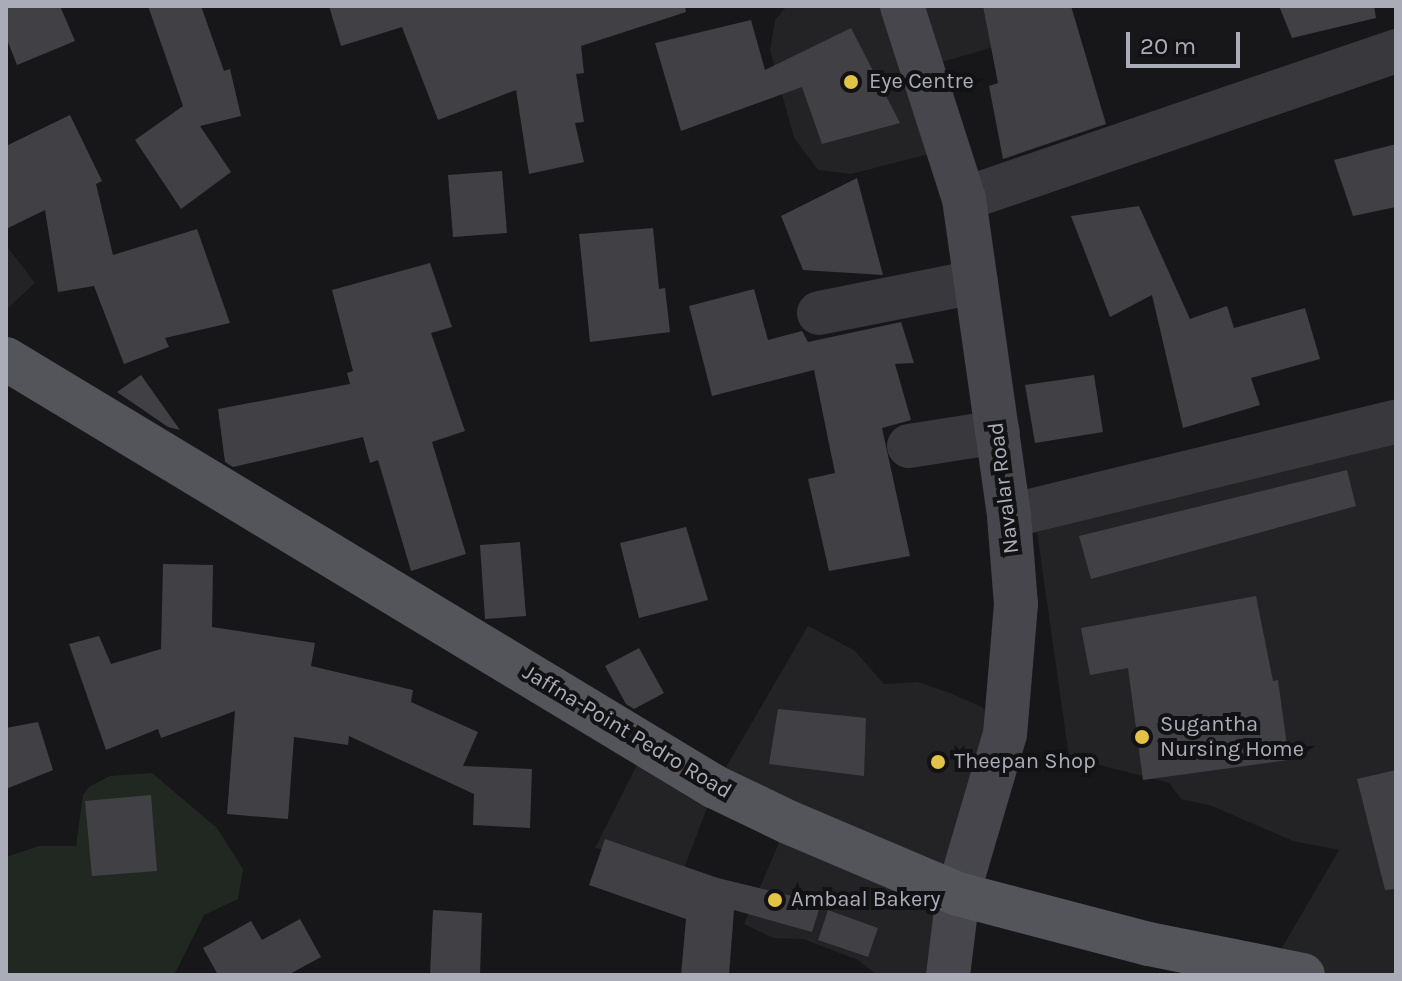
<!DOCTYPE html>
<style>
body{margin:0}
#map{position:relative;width:1402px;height:981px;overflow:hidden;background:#171618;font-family:Karla,sans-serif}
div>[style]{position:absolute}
.built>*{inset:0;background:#232225}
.green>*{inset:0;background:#212822}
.building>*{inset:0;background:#414145}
.street>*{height:44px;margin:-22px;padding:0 22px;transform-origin:22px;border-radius:22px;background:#38383d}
.secondary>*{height:44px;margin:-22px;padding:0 22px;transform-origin:22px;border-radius:22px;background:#46464c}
.primary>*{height:44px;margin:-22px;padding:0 22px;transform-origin:22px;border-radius:22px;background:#54545b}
.dots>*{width:22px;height:22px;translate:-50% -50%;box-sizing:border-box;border:4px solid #121113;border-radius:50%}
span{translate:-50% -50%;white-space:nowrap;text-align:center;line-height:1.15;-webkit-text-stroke:8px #121113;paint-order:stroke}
.poi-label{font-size:22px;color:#aaacb7}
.left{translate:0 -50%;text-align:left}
.street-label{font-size:22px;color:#aaacb7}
.frame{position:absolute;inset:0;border:8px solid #aaacb7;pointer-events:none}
.scale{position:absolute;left:1126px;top:32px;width:114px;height:36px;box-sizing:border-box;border:4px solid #aaacb7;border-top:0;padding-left:10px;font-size:24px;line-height:28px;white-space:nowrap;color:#aaacb7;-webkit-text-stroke:6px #121113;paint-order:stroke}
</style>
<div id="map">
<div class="built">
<div style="clip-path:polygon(787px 6px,1038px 6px,1015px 41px,921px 68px,949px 149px,851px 174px,818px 170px,794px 138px,770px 50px,775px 20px)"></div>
<div style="clip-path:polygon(6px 245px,35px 283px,6px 310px)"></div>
<div style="clip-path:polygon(1396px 435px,1396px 975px,1303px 975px,1272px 965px,1339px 850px,1293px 841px,1212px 806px,1181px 799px,1169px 783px,1069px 757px,1037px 532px)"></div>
<div style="clip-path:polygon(808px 626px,854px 650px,884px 684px,918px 682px,950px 693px,982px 707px,1005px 734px,948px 975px,877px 975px,858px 960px,803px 939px,773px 938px,744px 924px,788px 822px,715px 787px,678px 884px,642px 857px,595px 848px,647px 745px,715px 786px)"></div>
</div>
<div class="green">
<div style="clip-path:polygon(152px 773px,217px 828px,243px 869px,238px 899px,204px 915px,174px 975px,6px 975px,6px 857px,39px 846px,76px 846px,83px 795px,89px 787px,110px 776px)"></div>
</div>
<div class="building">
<div style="clip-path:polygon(6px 6px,60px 6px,75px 41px,17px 65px,6px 37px)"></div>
<div style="clip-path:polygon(148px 6px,201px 6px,224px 71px,230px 69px,241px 116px,200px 126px,231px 172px,181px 209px,135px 140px,183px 106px)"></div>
<div style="clip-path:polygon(329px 6px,685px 6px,686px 12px,581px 46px,584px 73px,576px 74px,584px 122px,575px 123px,584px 162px,529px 174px,516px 90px,438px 120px,402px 27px,341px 46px)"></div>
<div style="clip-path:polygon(983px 6px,1071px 6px,1106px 124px,1003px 159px,989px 86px,998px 83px)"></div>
<div style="clip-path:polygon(1279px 6px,1374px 6px,1376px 18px,1292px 38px)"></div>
<div style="clip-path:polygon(751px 20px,765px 70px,851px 28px,900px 123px,822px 144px,802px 87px,681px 131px,655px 43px)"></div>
<div style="clip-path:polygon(70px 115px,102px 181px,96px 184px,113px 255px,197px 229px,230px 323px,165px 338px,169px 347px,124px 364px,94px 286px,58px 292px,45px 210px,6px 229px,6px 146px)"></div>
<div style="clip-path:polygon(1396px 144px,1396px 207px,1353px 216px,1334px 160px)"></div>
<div style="clip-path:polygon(502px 171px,507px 233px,453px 237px,448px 175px)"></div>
<div style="clip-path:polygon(857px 178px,883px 275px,803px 270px,781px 216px)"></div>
<div style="clip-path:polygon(1139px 206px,1190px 319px,1227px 306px,1234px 328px,1305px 308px,1320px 359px,1251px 378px,1260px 405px,1183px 428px,1152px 295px,1110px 317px,1071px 216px)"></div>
<div style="clip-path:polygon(653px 228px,659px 289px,665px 288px,670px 332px,590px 342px,579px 234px)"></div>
<div style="clip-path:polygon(430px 263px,452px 327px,431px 333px,465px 431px,432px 442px,466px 554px,411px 571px,378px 460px,370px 463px,363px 437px,233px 467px,225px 462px,218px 409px,350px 384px,347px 373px,353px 371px,332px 290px)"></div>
<div style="clip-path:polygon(754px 289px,768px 340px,802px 331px,808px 342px,901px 322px,914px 363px,895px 364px,911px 420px,882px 428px,910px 556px,829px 571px,808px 479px,835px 473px,814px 370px,712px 396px,689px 306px)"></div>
<div style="clip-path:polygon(141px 375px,180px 430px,168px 427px,117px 392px)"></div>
<div style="clip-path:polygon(1094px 375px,1103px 432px,1035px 443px,1025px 385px)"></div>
<div style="clip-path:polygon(1347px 470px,1356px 506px,1091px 579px,1079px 536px)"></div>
<div style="clip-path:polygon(686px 527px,708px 600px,639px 618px,620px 543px)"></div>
<div style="clip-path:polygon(520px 542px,526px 616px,485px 619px,480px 545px)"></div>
<div style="clip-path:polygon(163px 564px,213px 565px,212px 627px,315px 643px,311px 666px,413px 690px,411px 702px,478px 732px,463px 766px,532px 769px,530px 828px,473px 825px,474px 794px,349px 736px,348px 745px,294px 737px,288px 819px,227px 814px,235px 711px,161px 738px,158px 729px,106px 750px,69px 644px,99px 636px,111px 664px,161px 649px)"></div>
<div style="clip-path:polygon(1256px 596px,1273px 681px,1278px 680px,1289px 760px,1143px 780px,1128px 668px,1090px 675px,1081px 628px)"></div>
<div style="clip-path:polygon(639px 648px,664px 693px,634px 709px,626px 704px,605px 666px)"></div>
<div style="clip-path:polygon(778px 709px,866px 718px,864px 776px,769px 764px)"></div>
<div style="clip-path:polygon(38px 722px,53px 770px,6px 789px,6px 728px)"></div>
<div style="clip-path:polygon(1396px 770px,1396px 889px,1385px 890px,1357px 779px)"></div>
<div style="clip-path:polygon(151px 795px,157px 871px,92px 876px,85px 801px)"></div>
<div style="clip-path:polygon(605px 839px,718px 878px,821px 903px,812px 932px,734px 910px,729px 975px,681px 975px,686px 919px,589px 885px)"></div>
<div style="clip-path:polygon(433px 910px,482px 913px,480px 975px,430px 975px)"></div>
<div style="clip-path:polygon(828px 910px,878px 928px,868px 957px,818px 940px)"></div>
<div style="clip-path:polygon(300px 919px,321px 957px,288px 975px,218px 975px,203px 948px,251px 921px,262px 940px)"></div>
</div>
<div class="street">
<div style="left:964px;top:199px;width:457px;rotate:-18.9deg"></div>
<div style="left:819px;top:313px;width:160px;rotate:-11.2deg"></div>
<div style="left:909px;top:446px;width:90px;rotate:-8.9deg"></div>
<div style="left:1009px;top:516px;width:398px;rotate:-13.7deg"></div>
</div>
<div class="secondary">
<div style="left:902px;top:6px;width:203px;rotate:72.2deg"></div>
<div style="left:964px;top:199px;width:320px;rotate:81.9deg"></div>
<div style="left:1009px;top:516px;width:88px;rotate:85.5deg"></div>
<div style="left:1016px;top:604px;width:130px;rotate:94.8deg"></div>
<div style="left:1005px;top:734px;width:167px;rotate:106.4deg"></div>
<div style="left:958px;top:894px;width:82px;rotate:97deg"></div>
</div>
<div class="primary">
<div style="left:6px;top:359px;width:828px;rotate:31.12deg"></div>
<div style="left:715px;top:787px;width:81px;rotate:25.6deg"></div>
<div style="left:788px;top:822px;width:185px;rotate:23deg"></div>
<div style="left:958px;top:894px;width:197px;rotate:14.7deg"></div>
<div style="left:1149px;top:944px;width:157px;rotate:11.4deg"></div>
</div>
<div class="dots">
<div style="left:851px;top:82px;background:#e2c345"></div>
<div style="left:1142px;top:737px;background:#e2c345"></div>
<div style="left:938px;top:762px;background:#e2c345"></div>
<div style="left:775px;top:900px;background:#e2c345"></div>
</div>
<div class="poi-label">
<span class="left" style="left:869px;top:82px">Eye Centre</span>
<span class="left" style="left:1160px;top:737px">Sugantha<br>Nursing Home</span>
<span class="left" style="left:954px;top:762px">Theepan Shop</span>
<span class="left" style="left:791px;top:900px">Ambaal Bakery</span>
</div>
<div class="street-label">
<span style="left:1004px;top:488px;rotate:-97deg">Navalar Road</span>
<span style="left:627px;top:732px;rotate:31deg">Jaffna-Point Pedro Road</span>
</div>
<div class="frame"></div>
<div class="scale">20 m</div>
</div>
